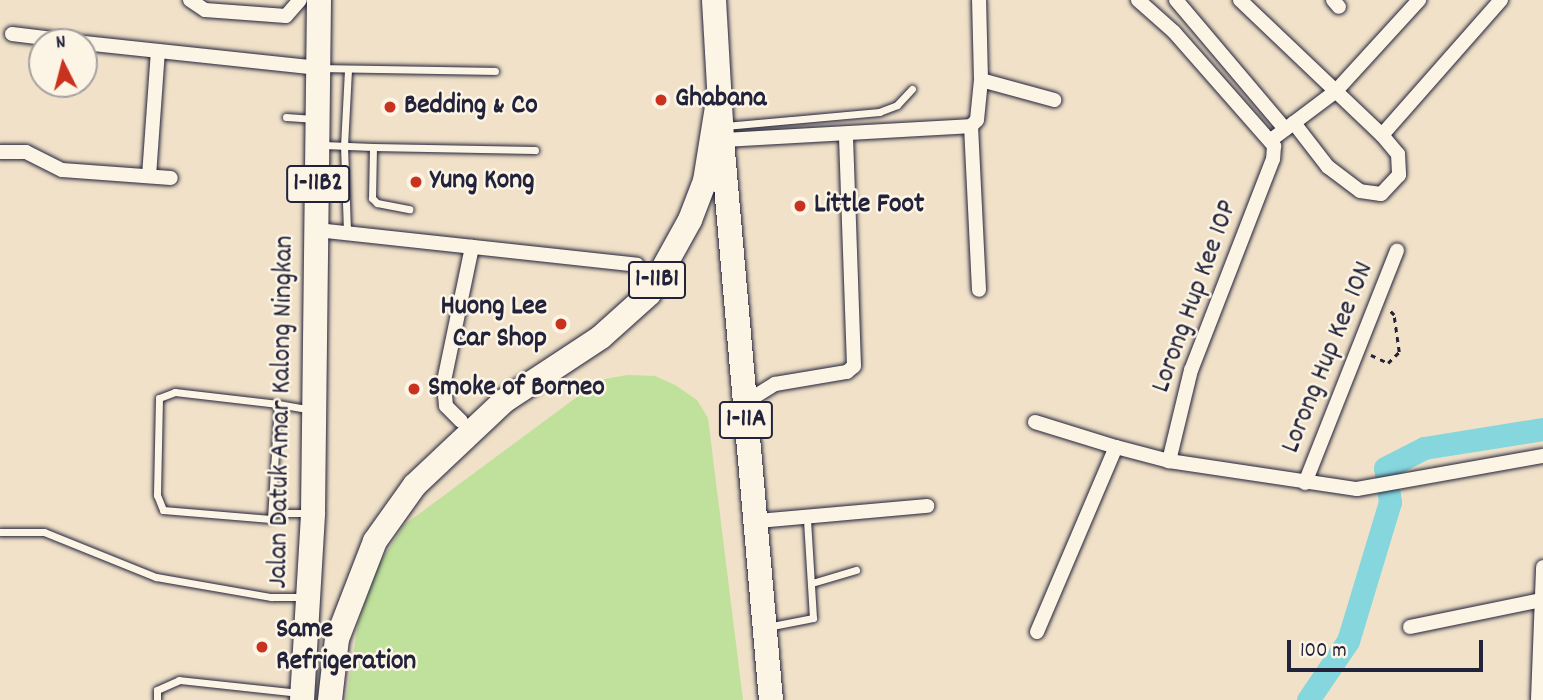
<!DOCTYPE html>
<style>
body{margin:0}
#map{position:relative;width:1543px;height:700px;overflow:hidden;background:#f0e1c8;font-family:Dekko,sans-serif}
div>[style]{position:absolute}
.green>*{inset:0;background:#bfe19b}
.river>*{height:23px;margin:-11.5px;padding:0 11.5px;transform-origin:11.5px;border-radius:11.5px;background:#85d6dd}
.path>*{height:2.5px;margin-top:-1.25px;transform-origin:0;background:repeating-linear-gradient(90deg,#22223b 0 5px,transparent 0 10px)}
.roads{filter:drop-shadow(0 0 2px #22223b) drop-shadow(0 0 2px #22223b)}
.lane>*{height:7px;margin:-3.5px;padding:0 3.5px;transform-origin:3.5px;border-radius:3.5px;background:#fcf5e5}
.street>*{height:14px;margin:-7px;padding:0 7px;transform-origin:7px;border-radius:7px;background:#fcf5e5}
.highway>*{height:24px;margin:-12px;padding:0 12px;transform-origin:12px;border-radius:12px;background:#fcf5e5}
.dots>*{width:19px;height:19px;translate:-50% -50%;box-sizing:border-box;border:4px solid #fcf5e5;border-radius:50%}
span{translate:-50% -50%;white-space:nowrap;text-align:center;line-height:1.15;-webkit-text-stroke:5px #fcf5e5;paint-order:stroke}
.shield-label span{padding:2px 5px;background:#fcf5e5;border:2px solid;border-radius:5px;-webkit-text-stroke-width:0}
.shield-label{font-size:26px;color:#22223b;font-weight:700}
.poi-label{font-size:28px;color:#22223b;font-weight:700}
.left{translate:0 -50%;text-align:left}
.right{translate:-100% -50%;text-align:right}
.street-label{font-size:28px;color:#22223b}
.north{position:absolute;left:28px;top:28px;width:70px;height:70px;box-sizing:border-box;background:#fcf5e5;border:2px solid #a5a1a1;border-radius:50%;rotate:354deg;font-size:19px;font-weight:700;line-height:28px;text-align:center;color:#22223b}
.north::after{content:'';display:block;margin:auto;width:24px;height:32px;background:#c8321e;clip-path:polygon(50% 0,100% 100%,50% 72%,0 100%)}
.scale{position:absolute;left:1287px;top:640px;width:196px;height:32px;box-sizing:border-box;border:4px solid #22223b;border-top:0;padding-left:9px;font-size:21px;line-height:24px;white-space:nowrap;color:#22223b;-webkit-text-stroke:5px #fcf5e5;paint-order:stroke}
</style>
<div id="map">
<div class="green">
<div style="clip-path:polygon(627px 375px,655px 376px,675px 385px,697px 400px,708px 418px,743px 700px,346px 700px,358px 624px,377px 567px,404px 525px,600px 380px)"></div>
</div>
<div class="river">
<div style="left:1308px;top:700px;width:71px;rotate:-55.9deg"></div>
<div style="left:1348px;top:641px;width:145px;rotate:-73.2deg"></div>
<div style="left:1390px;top:502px;width:34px;rotate:-98deg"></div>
<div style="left:1385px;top:468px;width:44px;rotate:-27.1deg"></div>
<div style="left:1424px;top:448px;width:121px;rotate:-9.1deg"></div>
</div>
<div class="path">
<div style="left:1371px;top:355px;width:19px;rotate:25deg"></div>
<div style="left:1388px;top:363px;width:16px;rotate:-45deg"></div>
<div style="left:1399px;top:352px;width:37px;rotate:-98deg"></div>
<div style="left:1394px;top:315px;width:8px;rotate:-135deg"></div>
</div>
<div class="roads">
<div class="lane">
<div style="left:321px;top:68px;width:174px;rotate:1deg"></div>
<div style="left:286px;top:117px;width:27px;rotate:4deg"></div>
<div style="left:725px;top:126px;width:155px;rotate:-5.2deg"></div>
<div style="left:879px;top:112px;width:19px;rotate:-21deg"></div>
<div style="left:897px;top:105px;width:22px;rotate:-47deg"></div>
<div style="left:323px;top:145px;width:50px;rotate:2.3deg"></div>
<div style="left:373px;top:147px;width:51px;rotate:91.1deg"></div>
<div style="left:372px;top:198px;width:7px;rotate:45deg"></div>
<div style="left:377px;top:203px;width:33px;rotate:11deg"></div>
<div style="left:373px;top:147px;width:162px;rotate:1.1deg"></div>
<div style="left:347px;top:231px;width:85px;rotate:-92deg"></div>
<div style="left:344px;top:146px;width:77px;rotate:-87deg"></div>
<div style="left:278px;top:404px;width:104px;rotate:-173.4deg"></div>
<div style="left:175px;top:392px;width:17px;rotate:159deg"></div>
<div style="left:159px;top:398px;width:97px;rotate:91.2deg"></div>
<div style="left:157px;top:495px;width:16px;rotate:68deg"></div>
<div style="left:163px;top:510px;width:108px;rotate:4.8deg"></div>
<div style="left:271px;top:519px;width:115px;rotate:-86.5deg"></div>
<div style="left:278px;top:404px;width:34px;rotate:10deg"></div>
<div style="left:274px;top:513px;width:35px"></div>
<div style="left:0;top:532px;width:44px"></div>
<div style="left:44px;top:532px;width:121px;rotate:21.9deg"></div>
<div style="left:156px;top:577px;width:117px;rotate:9.9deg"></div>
<div style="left:271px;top:597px;width:33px"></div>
<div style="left:812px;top:583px;width:46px;rotate:-16.5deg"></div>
<div style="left:767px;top:627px;width:47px;rotate:-11.1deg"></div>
<div style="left:813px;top:618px;width:99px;rotate:-93.5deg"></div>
<div style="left:157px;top:700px;width:10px;rotate:-90deg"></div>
<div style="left:157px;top:690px;width:24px;rotate:-24deg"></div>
<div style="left:179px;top:680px;width:120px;rotate:6.2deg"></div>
</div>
<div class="street">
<div style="left:190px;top:0;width:18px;rotate:34deg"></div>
<div style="left:205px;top:10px;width:81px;rotate:4.2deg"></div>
<div style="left:286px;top:16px;width:21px;rotate:-49deg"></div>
<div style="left:1138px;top:0;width:48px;rotate:41.6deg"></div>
<div style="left:1174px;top:32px;width:152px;rotate:48.7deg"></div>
<div style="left:1274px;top:146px;width:13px;rotate:94deg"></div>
<div style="left:1273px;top:159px;width:226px;rotate:111.2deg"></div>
<div style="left:1191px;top:370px;width:94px;rotate:103.6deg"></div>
<div style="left:1169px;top:461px;width:190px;rotate:8.5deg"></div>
<div style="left:1357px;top:489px;width:189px;rotate:-10.1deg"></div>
<div style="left:1176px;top:0;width:169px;rotate:49.8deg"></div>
<div style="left:1240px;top:0;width:196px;rotate:43.6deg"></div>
<div style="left:1382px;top:135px;width:25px;rotate:50deg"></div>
<div style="left:1398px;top:154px;width:21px;rotate:87deg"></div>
<div style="left:1399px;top:175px;width:26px;rotate:133deg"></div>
<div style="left:1381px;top:194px;width:21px;rotate:-172deg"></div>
<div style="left:1360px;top:191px;width:40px;rotate:-143deg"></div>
<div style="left:1328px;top:167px;width:56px;rotate:-127.7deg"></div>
<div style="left:1333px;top:0;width:9px;rotate:49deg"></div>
<div style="left:12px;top:34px;width:66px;rotate:6.9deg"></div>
<div style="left:84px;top:43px;width:236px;rotate:6.1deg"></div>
<div style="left:981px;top:80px;width:76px;rotate:15.3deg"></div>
<div style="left:971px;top:126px;width:164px;rotate:87.2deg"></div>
<div style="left:971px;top:126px;width:8px;rotate:-45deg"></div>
<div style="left:977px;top:120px;width:40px;rotate:-84.3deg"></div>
<div style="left:981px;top:80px;width:80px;rotate:-91.4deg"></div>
<div style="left:1382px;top:135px;width:180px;rotate:-48.6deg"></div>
<div style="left:722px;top:140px;width:249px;rotate:-3.2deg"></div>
<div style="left:1271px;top:140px;width:80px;rotate:-36.9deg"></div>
<div style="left:1335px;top:92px;width:125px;rotate:-47.6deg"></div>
<div style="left:0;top:152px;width:26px"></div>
<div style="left:26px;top:152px;width:40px;rotate:26.6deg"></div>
<div style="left:62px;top:170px;width:109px;rotate:4.2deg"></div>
<div style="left:149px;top:176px;width:125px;rotate:-85.9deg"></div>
<div style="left:317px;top:230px;width:322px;rotate:6.2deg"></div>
<div style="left:747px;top:411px;width:16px;rotate:-63deg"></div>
<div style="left:754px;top:397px;width:25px;rotate:-32deg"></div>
<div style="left:775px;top:384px;width:73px;rotate:-9.5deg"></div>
<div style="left:847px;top:372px;width:9px;rotate:-41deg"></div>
<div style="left:854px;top:366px;width:232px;rotate:-92deg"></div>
<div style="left:461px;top:421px;width:21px;rotate:-135deg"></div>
<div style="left:446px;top:406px;width:25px;rotate:-95deg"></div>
<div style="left:444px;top:381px;width:137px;rotate:-78.2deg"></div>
<div style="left:1035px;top:422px;width:85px;rotate:17.2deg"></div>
<div style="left:1305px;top:483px;width:250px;rotate:-68.4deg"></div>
<div style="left:758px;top:521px;width:170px;rotate:-5.1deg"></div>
<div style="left:1410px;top:627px;width:134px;rotate:-11.6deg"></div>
<div style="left:1037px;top:632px;width:201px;rotate:-66.9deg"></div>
<div style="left:1116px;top:447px;width:55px;rotate:14.8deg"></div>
<div style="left:1538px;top:700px;width:133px;rotate:-87.8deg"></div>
</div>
<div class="highway">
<div style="left:714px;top:0;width:140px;rotate:86.7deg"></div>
<div style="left:722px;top:140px;width:562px;rotate:85deg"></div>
<div style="left:302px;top:700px;width:187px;rotate:-86.6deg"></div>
<div style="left:313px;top:513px;width:513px;rotate:-89.33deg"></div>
<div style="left:330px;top:700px;width:61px;rotate:-83.5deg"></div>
<div style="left:337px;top:639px;width:105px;rotate:-68.8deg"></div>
<div style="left:375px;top:541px;width:69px;rotate:-54.5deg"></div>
<div style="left:415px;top:485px;width:122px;rotate:-43.3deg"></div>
<div style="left:504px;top:401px;width:116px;rotate:-33.4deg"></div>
<div style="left:601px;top:337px;width:64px;rotate:-41.9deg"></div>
<div style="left:649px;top:294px;width:85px;rotate:-61deg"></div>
<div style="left:690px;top:220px;width:42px;rotate:-69deg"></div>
<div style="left:705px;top:181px;width:87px;rotate:-80.8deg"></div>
</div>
</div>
<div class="dots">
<div style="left:661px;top:100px;background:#c8321e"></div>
<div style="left:390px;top:107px;background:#c8321e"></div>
<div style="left:416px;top:182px;background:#c8321e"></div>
<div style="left:800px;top:206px;background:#c8321e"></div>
<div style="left:561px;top:324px;background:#c8321e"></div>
<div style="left:414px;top:389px;background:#c8321e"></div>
<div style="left:262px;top:647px;background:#c8321e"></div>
</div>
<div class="shield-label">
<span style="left:318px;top:184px">1-11B2</span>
<span style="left:657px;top:280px">1-11B1</span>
<span style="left:746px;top:420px">1-11A</span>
</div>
<div class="poi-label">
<span class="left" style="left:675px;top:100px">Ghabana</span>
<span class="left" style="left:404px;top:107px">Bedding &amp; Co</span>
<span class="left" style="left:430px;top:182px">Yung Kong</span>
<span class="left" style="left:814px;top:206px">Little Foot</span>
<span class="right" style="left:547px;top:324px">Huong Lee<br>Car Shop</span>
<span class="left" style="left:428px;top:389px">Smoke of Borneo</span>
<span class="left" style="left:276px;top:647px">Same<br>Refrigeration</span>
</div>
<div class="street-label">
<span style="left:1196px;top:297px;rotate:-70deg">Lorong Hup Kee 10P</span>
<span style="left:1329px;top:358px;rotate:-68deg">Lorong Hup Kee 10N</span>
<span style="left:283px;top:412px;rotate:-89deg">Jalan Datuk Amar Kalong Ningkan</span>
</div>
<div class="north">N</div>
<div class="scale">100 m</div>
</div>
